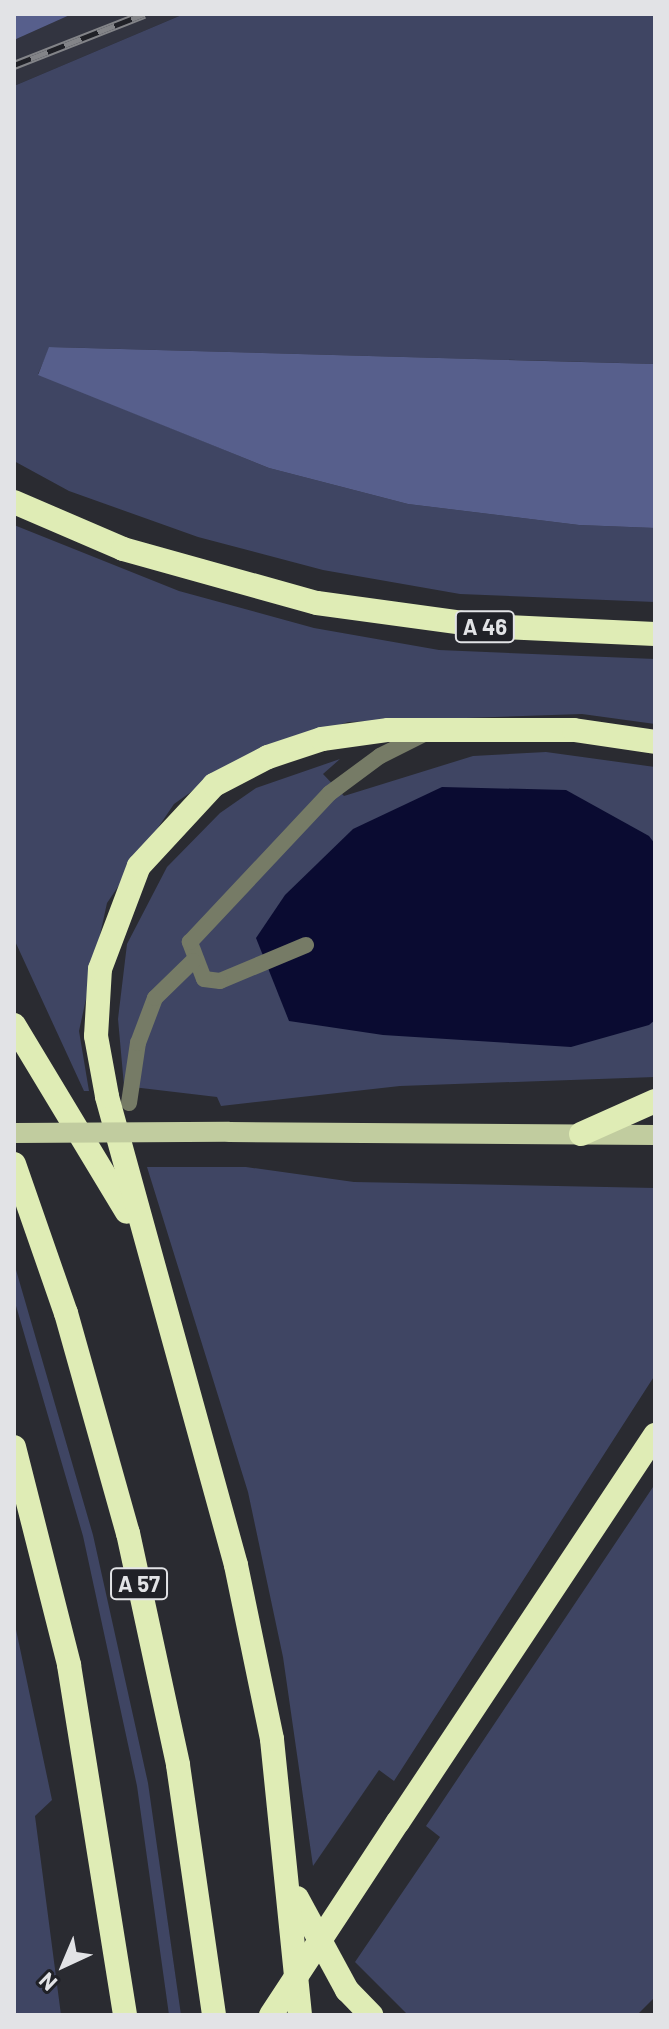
<!DOCTYPE html>
<style>
body{margin:0}
#map{position:relative;width:669px;height:2029px;overflow:hidden;background:#2a2b31;font-family:Barlow,sans-serif}
div>[style]{position:absolute}
.built>*{inset:0;background:#323440}
.green>*{inset:0;background:#3f4563}
.forest>*{inset:0;background:#575f8c}
.water>*{inset:0;background:#0a0b31}
.lane>*{height:16px;margin:-8px;padding:0 8px;transform-origin:8px;border-radius:8px;background:#767b66}
.primary>*{height:20px;margin:-10px;padding:0 10px;transform-origin:10px;border-radius:10px;background:#c1cc9f}
.highway>*{height:24px;margin:-12px;padding:0 12px;transform-origin:12px;border-radius:12px;background:#dfecb5}
.rail>*{height:9px;margin-top:-4.5px;transform-origin:0;background:repeating-linear-gradient(90deg,#202127 0 18px,#838488 0 36px);box-sizing:border-box;border-block:2px solid #838488}
.primary-bridge>*{height:20px;margin:-10px;padding:0 10px;transform-origin:10px;border-radius:10px;background:#c1cc9f}
.highway-bridge>*{height:24px;margin:-12px;padding:0 12px;transform-origin:12px;border-radius:12px;background:#dfecb5}
span{translate:-50% -50%;white-space:nowrap;text-align:center;line-height:1.15;-webkit-text-stroke:8px #202127;paint-order:stroke}
.shield-label span{padding:2px 6px;background:#202127;border:2px solid;border-radius:6px;-webkit-text-stroke-width:0}
.shield-label{font-size:22px;color:#e2e3e6;font-weight:700}
.frame{position:absolute;inset:0;border:16px solid #e2e3e6;pointer-events:none}
.north{position:absolute;left:24px;top:1925px;width:80px;height:80px;-webkit-text-stroke:6px #202127;paint-order:stroke;rotate:224deg;font-size:22px;font-weight:700;line-height:32px;text-align:center;color:#e2e3e6}
.north::after{content:'';display:block;margin:auto;width:28px;height:36px;background:#e2e3e6;clip-path:polygon(50% 0,100% 100%,50% 72%,0 100%)}
</style>
<div id="map">
<div class="built">
<div style="clip-path:polygon(72px 14px,184px 14px,14px 86px,14px 40px)"></div>
</div>
<div class="green">
<div style="clip-path:polygon(184px 14px,655px 14px,655px 364px,50px 347px,38px 374px,269px 468px,408px 504px,579px 525px,655px 528px,655px 602px,460px 594px,323px 570px,198px 537px,69px 491px,14px 461px,14px 86px)"></div>
<div style="clip-path:polygon(14px 525px,179px 591px,314px 628px,439px 650px,655px 659px,655px 724px,582px 714px,348px 722px,233px 762px,174px 804px,107px 903px,79px 1031px,89px 1091px,84px 1091px,14px 939px)"></div>
<div style="clip-path:polygon(546px 752px,655px 767px,655px 1077px,400px 1086px,221px 1106px,217px 1097px,124px 1086px,118px 1019px,127px 944px,167px 867px,220px 813px,256px 788px,340px 759px,323px 774px,344px 796px,473px 756px)"></div>
<div style="clip-path:polygon(147px 1167px,246px 1167px,354px 1182px,655px 1188px,655px 1375px,394px 1781px,379px 1770px,313px 1866px,283px 1657px,248px 1492px)"></div>
<div style="clip-path:polygon(14px 1263px,93px 1535px,148px 1783px,181px 2015px,169px 2015px,137px 1786px,83px 1536px,14px 1299px)"></div>
<div style="clip-path:polygon(655px 1484px,655px 1997px,637px 2015px,408px 2015px,355px 1962px,440px 1837px,426px 1826px)"></div>
<div style="clip-path:polygon(14px 1620px,52px 1800px,35px 1816px,61px 2015px,14px 2015px)"></div>
</div>
<div class="forest">
<div style="clip-path:polygon(14px 14px,72px 14px,14px 40px)"></div>
<div style="clip-path:polygon(49px 347px,655px 364px,655px 528px,579px 525px,408px 504px,269px 468px,38px 375px)"></div>
</div>
<div class="water">
<div style="clip-path:polygon(442px 787px,566px 790px,649px 836px,655px 844px,655px 1020px,649px 1025px,571px 1047px,383px 1035px,289px 1021px,256px 938px,285px 895px,353px 829px)"></div>
</div>
<div class="lane">
<div style="left:306px;top:945px;width:93px;rotate:157.3deg"></div>
<div style="left:220px;top:981px;width:16px;rotate:-173deg"></div>
<div style="left:204px;top:979px;width:40px;rotate:-111deg"></div>
<div style="left:190px;top:942px;width:204px;rotate:-46.8deg"></div>
<div style="left:330px;top:793px;width:62px;rotate:-36.5deg"></div>
<div style="left:380px;top:756px;width:54px;rotate:-26.6deg"></div>
<div style="left:129px;top:1103px;width:61px;rotate:-81.5deg"></div>
<div style="left:138px;top:1043px;width:48px;rotate:-69.3deg"></div>
<div style="left:155px;top:998px;width:53px;rotate:-44.2deg"></div>
</div>
<div class="primary">
<div style="left:229px;top:1132px;width:426px;rotate:0.4deg"></div>
</div>
<div class="highway">
<div style="left:14px;top:502px;width:119px;rotate:23.3deg"></div>
<div style="left:123px;top:549px;width:201px;rotate:15.6deg"></div>
<div style="left:317px;top:603px;width:169px;rotate:7.8deg"></div>
<div style="left:484px;top:626px;width:171px;rotate:2.7deg"></div>
<div style="left:14px;top:1025px;width:218px;rotate:58.9deg"></div>
<div style="left:581px;top:1134px;width:81px;rotate:-24deg"></div>
<div style="left:14px;top:1164px;width:158px;rotate:70.8deg"></div>
<div style="left:66px;top:1313px;width:229px;rotate:74.3deg"></div>
<div style="left:128px;top:1533px;width:237px;rotate:77.8deg"></div>
<div style="left:178px;top:1765px;width:253px;rotate:81.8deg"></div>
<div style="left:14px;top:1447px;width:225px;rotate:75.8deg"></div>
<div style="left:69px;top:1665px;width:354px;rotate:80.9deg"></div>
<div style="left:398px;top:1822px;width:465px;rotate:-56.4deg"></div>
<div style="left:297px;top:1898px;width:105px;rotate:61.5deg"></div>
<div style="left:347px;top:1990px;width:35px;rotate:46deg"></div>
<div style="left:300px;top:2015px;width:277px;rotate:-95.8deg"></div>
<div style="left:272px;top:1739px;width:178px;rotate:-101.7deg"></div>
<div style="left:236px;top:1565px;width:486px;rotate:-105.4deg"></div>
<div style="left:107px;top:1096px;width:61px;rotate:-100.4deg"></div>
<div style="left:96px;top:1036px;width:67px;rotate:-86.6deg"></div>
<div style="left:100px;top:969px;width:110px;rotate:-69.3deg"></div>
<div style="left:139px;top:866px;width:110px;rotate:-47.2deg"></div>
<div style="left:214px;top:785px;width:61px;rotate:-27.4deg"></div>
<div style="left:268px;top:757px;width:57px;rotate:-18.4deg"></div>
<div style="left:322px;top:739px;width:67px;rotate:-7.8deg"></div>
<div style="left:388px;top:730px;width:186px"></div>
<div style="left:574px;top:730px;width:82px;rotate:8.4deg"></div>
</div>
<div class="rail">
<div style="left:14px;top:65px;width:140px;rotate:-21.4deg"></div>
</div>
<div class="primary-bridge">
<div style="left:14px;top:1133px;width:215px;rotate:-0.3deg"></div>
</div>
<div class="highway-bridge">
<div style="left:271px;top:2015px;width:231px;rotate:-56.7deg"></div>
</div>
<div class="shield-label">
<span style="left:485px;top:627px">A 46</span>
<span style="left:139px;top:1584px">A 57</span>
</div>
<div class="frame"></div>
<div class="north">N</div>
</div>
